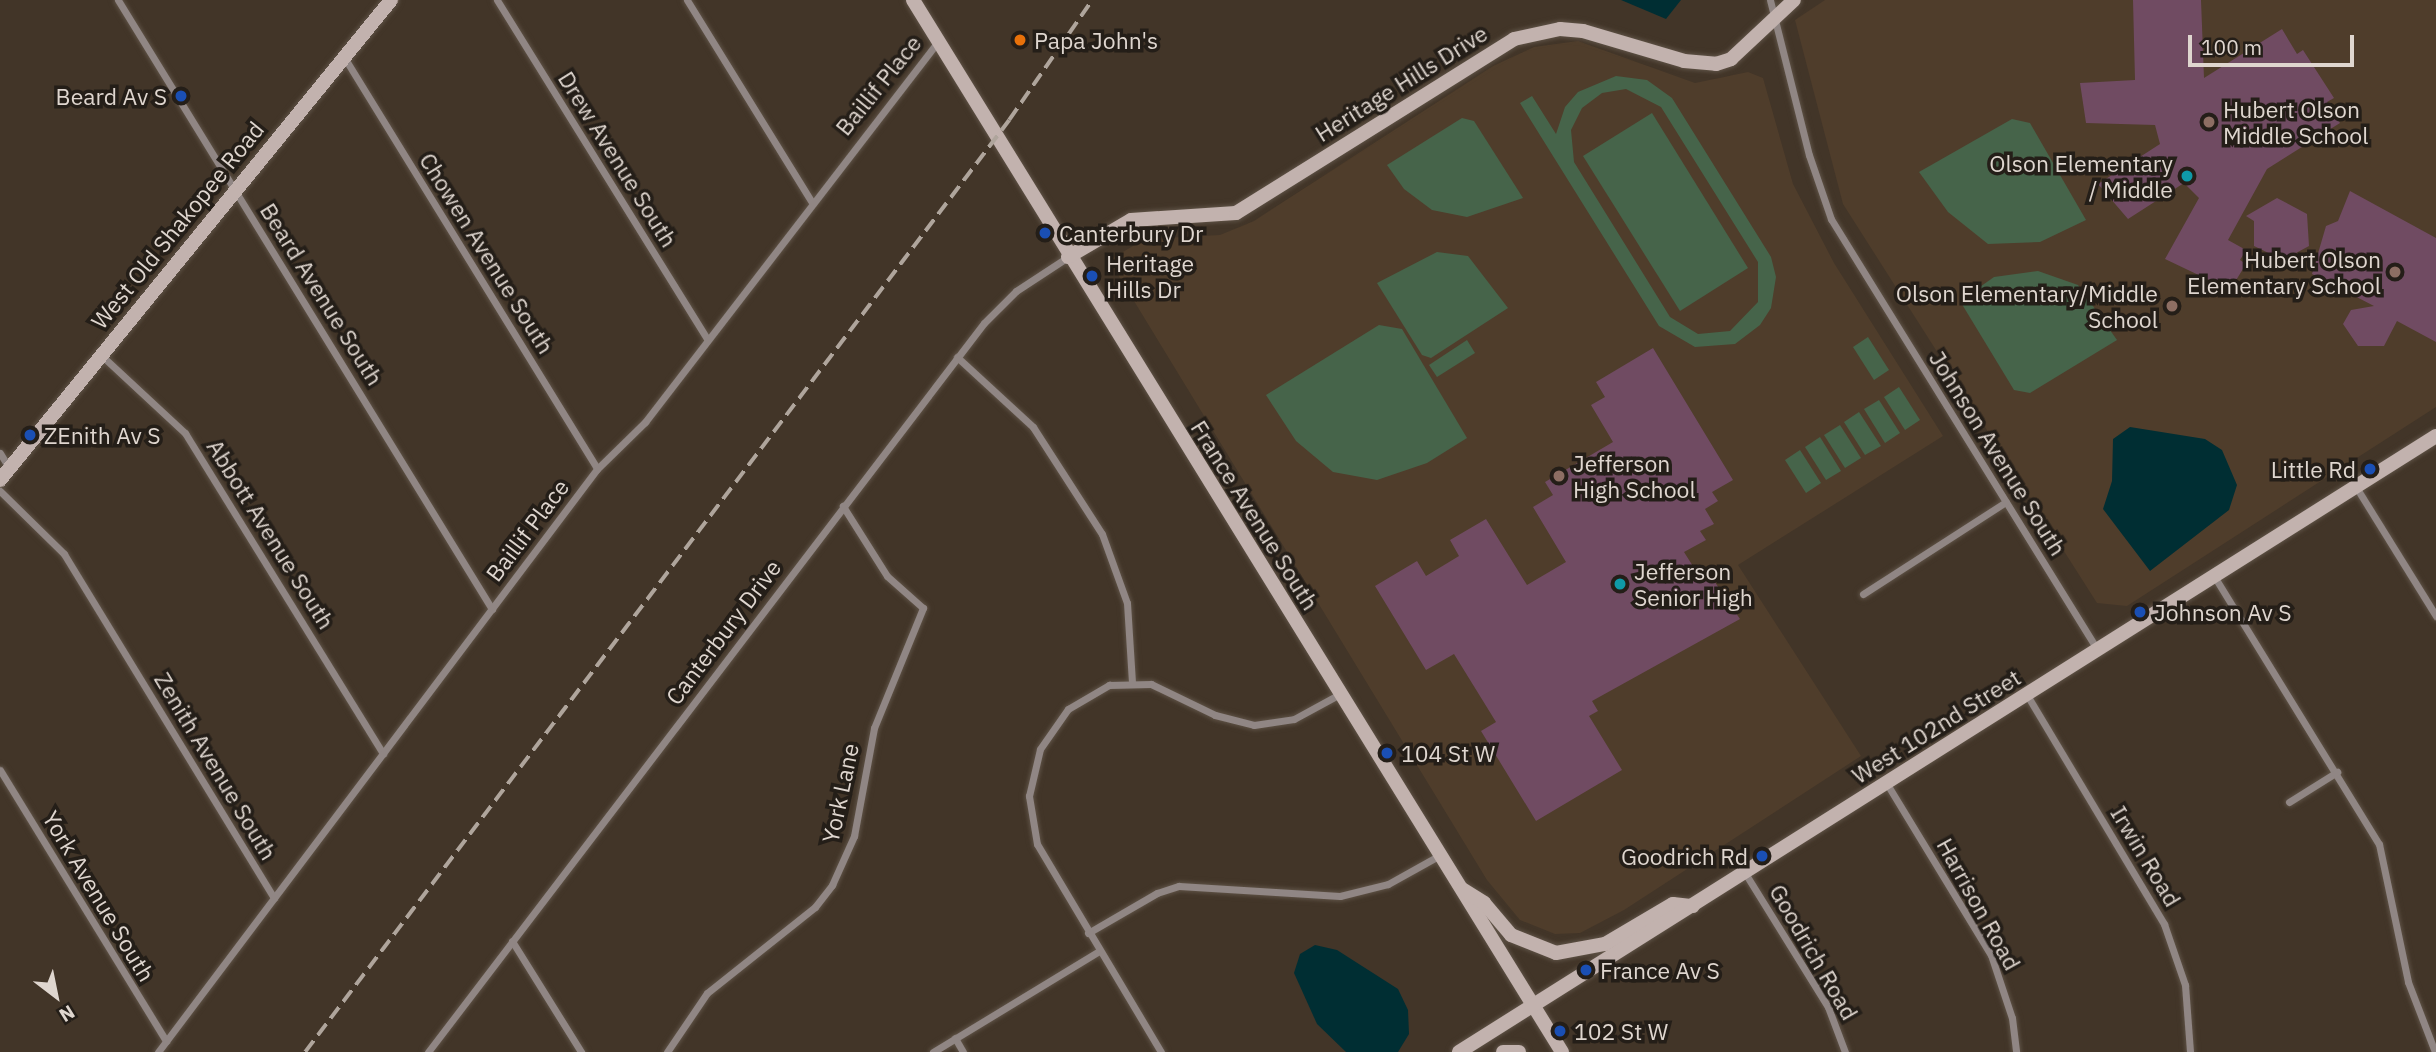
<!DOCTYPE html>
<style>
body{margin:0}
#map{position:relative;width:2436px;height:1052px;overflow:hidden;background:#423528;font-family:"IBM Plex Sans",sans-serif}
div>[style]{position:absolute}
.built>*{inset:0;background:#4f3d2b}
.green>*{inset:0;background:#46644a}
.water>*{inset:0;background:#002e33}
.building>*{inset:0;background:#704b62}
.roads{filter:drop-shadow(0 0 2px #5e5246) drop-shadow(0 0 2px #5e5246)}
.street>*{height:7px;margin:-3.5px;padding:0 3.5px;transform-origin:3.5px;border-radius:3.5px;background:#908684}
.secondary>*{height:14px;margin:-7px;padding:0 7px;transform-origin:7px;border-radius:7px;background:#c2b2ae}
.rail>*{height:3.5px;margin-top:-1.75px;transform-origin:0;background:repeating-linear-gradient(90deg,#afa59c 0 14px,transparent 0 21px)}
.dots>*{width:19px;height:19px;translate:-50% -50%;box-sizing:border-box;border:4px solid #241e18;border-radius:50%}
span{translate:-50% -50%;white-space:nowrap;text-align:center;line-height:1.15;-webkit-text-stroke:7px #241e18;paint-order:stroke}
.poi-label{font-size:23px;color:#dfd6cf}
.left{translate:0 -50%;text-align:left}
.right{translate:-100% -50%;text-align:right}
.street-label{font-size:23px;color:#dfd6cf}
.north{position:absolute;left:21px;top:961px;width:70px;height:70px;-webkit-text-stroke:5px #241e18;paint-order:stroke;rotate:148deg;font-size:19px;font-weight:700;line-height:28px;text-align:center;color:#dfd6cf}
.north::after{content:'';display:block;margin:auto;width:24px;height:32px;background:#dfd6cf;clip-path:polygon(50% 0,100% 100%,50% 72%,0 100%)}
.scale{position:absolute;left:2188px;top:35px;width:166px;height:32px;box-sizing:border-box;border:4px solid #dfd6cf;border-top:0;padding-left:9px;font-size:21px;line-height:24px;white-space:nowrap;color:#dfd6cf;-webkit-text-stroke:5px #241e18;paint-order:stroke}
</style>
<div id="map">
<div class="built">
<div style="clip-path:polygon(1825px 0,2436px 0,2436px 407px,2127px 606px,2097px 603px,1843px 204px,1795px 20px)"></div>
<div style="clip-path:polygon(1578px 41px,1695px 83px,1748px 72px,1763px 78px,1793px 184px,1834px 263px,1943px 436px,1738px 565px,1861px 756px,1624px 910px,1580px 933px,1555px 934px,1520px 920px,1487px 880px,1109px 260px,1145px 239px,1220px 235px,1254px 221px,1493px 66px,1534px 47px)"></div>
</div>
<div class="green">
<div style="clip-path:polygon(evenodd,1616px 76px,1647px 80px,1672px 98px,1771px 257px,1776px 277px,1771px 308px,1760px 325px,1735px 344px,1695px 347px,1659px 326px,1520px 103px,1532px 96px,1556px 134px,1565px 107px,1578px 92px,1616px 76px,1626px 89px,1661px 107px,1758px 262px,1758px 302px,1730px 331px,1698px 334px,1670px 317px,1574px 162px,1571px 130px,1582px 108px,1602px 93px,1626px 89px)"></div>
<div style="clip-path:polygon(1652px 113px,1748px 268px,1680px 311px,1583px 156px)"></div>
<div style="clip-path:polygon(1462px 118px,1474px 121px,1523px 198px,1467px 217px,1432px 210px,1404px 189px,1387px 165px)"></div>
<div style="clip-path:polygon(2012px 119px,2030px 123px,2086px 220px,2040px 242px,1988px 244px,1948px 212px,1919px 172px)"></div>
<div style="clip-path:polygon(1437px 252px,1468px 256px,1508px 308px,1431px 358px,1422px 355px,1377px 283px)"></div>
<div style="clip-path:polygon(2038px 271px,2078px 285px,2117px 340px,2030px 393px,2014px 390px,1960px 301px,1994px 277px)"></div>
<div style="clip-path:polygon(1379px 325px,1402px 329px,1467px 438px,1427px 463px,1377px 480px,1333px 472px,1296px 441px,1266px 395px)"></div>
<div style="clip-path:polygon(1868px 337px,1889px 370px,1874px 380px,1853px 347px)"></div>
<div style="clip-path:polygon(1467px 340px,1475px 353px,1437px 377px,1429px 365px)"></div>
<div style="clip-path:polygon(1899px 387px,1920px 420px,1905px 430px,1884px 397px)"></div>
<div style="clip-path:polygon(1879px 400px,1900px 433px,1885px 443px,1864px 409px)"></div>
<div style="clip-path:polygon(1859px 412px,1881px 446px,1865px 455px,1844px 422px)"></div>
<div style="clip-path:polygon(1840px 425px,1861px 458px,1845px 468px,1824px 435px)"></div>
<div style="clip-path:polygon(1820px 437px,1841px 471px,1826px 480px,1805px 447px)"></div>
<div style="clip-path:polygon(1800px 450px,1821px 483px,1806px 493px,1785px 460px)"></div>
</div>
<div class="water">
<div style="clip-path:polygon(1621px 0,1681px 0,1666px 19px)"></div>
<div style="clip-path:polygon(2130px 427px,2205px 439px,2222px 450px,2237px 485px,2229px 510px,2150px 571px,2103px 509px,2112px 481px,2113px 439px)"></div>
<div style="clip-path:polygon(1315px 945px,1337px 950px,1398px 989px,1408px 1010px,1409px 1034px,1398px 1052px,1346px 1052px,1317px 1024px,1294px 973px,1300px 954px)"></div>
</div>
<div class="building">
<div style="clip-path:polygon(2133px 0,2201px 0,2204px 78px,2282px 29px,2297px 54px,2303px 50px,2334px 98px,2327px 102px,2340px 123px,2267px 169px,2228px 240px,2246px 250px,2240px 260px,2246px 264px,2230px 290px,2165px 259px,2199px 198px,2184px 183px,2128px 219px,2098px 184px,2160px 144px,2155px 125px,2086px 123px,2080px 83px,2135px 80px)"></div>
<div style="clip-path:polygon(2350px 191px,2436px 238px,2436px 342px,2397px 321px,2384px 346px,2358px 346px,2343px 324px,2351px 310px,2374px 306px,2312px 274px,2326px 226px,2338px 221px)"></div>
<div style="clip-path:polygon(2277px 198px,2307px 214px,2309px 246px,2283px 260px,2254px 246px,2254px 221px,2246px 216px)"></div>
<div style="clip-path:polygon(1653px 348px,1733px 480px,1712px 492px,1718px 501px,1705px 509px,1714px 524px,1700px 531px,1706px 540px,1684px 552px,1696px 571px,1704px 566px,1740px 619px,1592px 701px,1598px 711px,1589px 716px,1622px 770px,1536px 821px,1481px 731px,1496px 722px,1454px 654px,1426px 670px,1375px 586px,1417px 561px,1426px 576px,1459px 556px,1450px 540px,1486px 519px,1527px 585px,1566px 562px,1533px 507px,1553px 495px,1545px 482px,1613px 442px,1591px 405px,1605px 397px,1596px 382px)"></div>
</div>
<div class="roads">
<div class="street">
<div style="left:118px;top:0;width:715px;rotate:58.45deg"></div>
<div style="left:497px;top:0;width:399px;rotate:58.2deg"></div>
<div style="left:687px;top:0;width:236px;rotate:58.3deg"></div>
<div style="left:1770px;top:0;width:160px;rotate:75.9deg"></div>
<div style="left:1809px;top:155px;width:68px;rotate:71deg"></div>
<div style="left:1831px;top:219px;width:506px;rotate:58.26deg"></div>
<div style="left:344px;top:57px;width:483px;rotate:58.4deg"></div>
<div style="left:101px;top:355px;width:115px;rotate:42.9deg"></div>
<div style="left:185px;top:433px;width:377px;rotate:58.3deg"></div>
<div style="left:957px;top:357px;width:103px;rotate:42.6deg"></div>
<div style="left:1033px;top:427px;width:127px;rotate:57.2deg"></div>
<div style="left:1102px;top:534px;width:73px;rotate:70.1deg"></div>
<div style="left:1127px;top:603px;width:79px;rotate:86.4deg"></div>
<div style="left:0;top:453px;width:17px;rotate:59deg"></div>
<div style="left:2356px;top:487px;width:152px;rotate:58.2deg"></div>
<div style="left:0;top:491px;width:90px;rotate:44.5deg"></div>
<div style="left:64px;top:554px;width:403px;rotate:58.6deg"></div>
<div style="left:2214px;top:576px;width:315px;rotate:58.4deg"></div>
<div style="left:2379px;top:844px;width:141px;rotate:78.1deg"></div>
<div style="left:2408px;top:982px;width:75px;rotate:68.9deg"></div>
<div style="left:1863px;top:594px;width:170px;rotate:-32.8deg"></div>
<div style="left:2027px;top:695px;width:267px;rotate:59.1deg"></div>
<div style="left:2164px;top:924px;width:65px;rotate:71deg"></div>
<div style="left:2185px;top:985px;width:67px;rotate:85.7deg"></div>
<div style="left:0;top:770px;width:318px;rotate:58.5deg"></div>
<div style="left:1887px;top:784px;width:200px;rotate:58.7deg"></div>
<div style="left:1991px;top:955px;width:66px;rotate:71.6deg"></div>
<div style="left:2012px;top:1018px;width:34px;rotate:83deg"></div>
<div style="left:2289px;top:802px;width:57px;rotate:-32deg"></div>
<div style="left:1745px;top:873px;width:158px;rotate:58.2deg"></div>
<div style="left:1828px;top:1007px;width:48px;rotate:69.3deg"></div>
<div style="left:1088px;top:933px;width:80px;rotate:-30.1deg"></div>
<div style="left:1157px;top:893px;width:23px;rotate:-18deg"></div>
<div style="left:1179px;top:886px;width:161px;rotate:3.6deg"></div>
<div style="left:1340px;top:896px;width:49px;rotate:-14deg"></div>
<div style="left:1388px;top:884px;width:60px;rotate:-29.1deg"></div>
<div style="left:512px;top:941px;width:131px;rotate:58.1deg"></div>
<div style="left:955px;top:1038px;width:16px;rotate:60deg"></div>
<div style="left:158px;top:1052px;width:730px;rotate:-53.02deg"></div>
<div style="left:597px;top:469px;width:67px;rotate:-44.4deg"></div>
<div style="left:645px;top:422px;width:481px;rotate:-52.4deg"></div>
<div style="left:428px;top:1052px;width:917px;rotate:-52.67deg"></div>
<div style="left:984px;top:323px;width:45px;rotate:-45deg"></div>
<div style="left:1016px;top:291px;width:62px;rotate:-33.2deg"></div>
<div style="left:667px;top:1052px;width:71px;rotate:-55.9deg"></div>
<div style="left:707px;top:993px;width:138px;rotate:-38.5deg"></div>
<div style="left:815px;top:907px;width:28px;rotate:-52deg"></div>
<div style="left:832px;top:885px;width:54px;rotate:-65.8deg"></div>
<div style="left:854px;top:836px;width:110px;rotate:-79.5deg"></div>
<div style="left:874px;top:728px;width:130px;rotate:-67.8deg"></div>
<div style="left:923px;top:608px;width:48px;rotate:-138.4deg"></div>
<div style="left:887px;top:576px;width:83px;rotate:-122.2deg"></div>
<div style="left:933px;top:1052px;width:194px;rotate:-31.3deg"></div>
<div style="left:1161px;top:1052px;width:242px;rotate:-120.8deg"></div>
<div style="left:1037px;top:844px;width:49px;rotate:-99.5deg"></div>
<div style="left:1029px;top:796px;width:48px;rotate:-76.8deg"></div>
<div style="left:1040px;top:749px;width:49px;rotate:-55deg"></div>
<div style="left:1068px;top:709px;width:48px;rotate:-30.3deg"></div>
<div style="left:1109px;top:685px;width:42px;rotate:-1.4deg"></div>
<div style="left:1151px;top:684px;width:71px;rotate:25.8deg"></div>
<div style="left:1215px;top:715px;width:40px;rotate:14.4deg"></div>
<div style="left:1254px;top:725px;width:40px;rotate:-8.5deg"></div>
<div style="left:1294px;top:719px;width:52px;rotate:-28.5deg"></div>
</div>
<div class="secondary">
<div style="left:913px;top:0;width:1236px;rotate:58.33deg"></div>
<div style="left:1068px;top:257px;width:73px;rotate:-30.4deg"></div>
<div style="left:1131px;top:220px;width:105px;rotate:-3.8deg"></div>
<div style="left:1236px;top:213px;width:328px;rotate:-32deg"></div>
<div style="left:1514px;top:39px;width:47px;rotate:-12.3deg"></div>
<div style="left:1560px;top:29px;width:23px;rotate:5deg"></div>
<div style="left:1583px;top:31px;width:105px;rotate:16.5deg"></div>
<div style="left:1684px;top:61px;width:32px;rotate:5deg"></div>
<div style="left:1716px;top:64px;width:16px;rotate:-18deg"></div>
<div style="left:1731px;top:59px;width:86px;rotate:-43.1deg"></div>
<div style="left:0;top:480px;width:619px;rotate:-50.83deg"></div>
<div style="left:1462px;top:889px;width:26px;rotate:32deg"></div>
<div style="left:1484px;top:903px;width:42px;rotate:49.8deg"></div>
<div style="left:1511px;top:935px;width:48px;rotate:21.8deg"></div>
<div style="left:1556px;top:953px;width:50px;rotate:-10.4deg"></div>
<div style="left:1605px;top:944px;width:79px;rotate:-30.5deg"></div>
<div style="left:1673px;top:904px;width:20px;rotate:6deg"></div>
<div style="left:1459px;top:1052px;width:1155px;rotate:-32.23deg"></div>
<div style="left:1503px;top:1052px;width:16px"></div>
</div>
</div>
<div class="rail">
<div style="left:305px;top:1052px;width:1168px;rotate:-52.93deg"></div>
<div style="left:1009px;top:120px;width:146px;rotate:-55.3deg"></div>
</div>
<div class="dots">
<div style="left:1020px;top:40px;background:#e8710a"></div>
<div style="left:181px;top:96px;background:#1a4fb4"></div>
<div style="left:2209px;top:122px;background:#8d6e63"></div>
<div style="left:2187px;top:176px;background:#0f9aa8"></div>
<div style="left:1045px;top:233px;background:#1a4fb4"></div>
<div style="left:2395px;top:272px;background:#8d6e63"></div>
<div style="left:1092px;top:276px;background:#1a4fb4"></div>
<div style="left:2172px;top:306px;background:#8d6e63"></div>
<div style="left:30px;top:435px;background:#1a4fb4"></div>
<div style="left:2370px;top:469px;background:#1a4fb4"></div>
<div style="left:1559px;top:476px;background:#8d6e63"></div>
<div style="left:1620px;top:584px;background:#0f9aa8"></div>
<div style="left:2140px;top:612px;background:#1a4fb4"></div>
<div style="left:1387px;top:753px;background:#1a4fb4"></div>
<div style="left:1762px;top:856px;background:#1a4fb4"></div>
<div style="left:1586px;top:970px;background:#1a4fb4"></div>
<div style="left:1560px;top:1031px;background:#1a4fb4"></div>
</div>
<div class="poi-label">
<span class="left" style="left:1034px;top:40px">Papa John's</span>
<span class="right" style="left:167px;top:96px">Beard Av S</span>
<span class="left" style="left:2223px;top:122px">Hubert Olson<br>Middle School</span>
<span class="right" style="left:2173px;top:176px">Olson Elementary<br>/ Middle</span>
<span class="left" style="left:1059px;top:233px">Canterbury Dr</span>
<span class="right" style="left:2381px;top:272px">Hubert Olson<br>Elementary School</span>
<span class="left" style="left:1106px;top:276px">Heritage<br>Hills Dr</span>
<span class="right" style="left:2158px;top:306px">Olson Elementary/Middle<br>School</span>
<span class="left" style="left:44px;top:435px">ZEnith Av S</span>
<span class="left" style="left:1573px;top:476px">Jefferson<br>High School</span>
<span class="right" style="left:2356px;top:469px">Little Rd</span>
<span class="left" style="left:1634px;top:584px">Jefferson<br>Senior High</span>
<span class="left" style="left:2154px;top:612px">Johnson Av S</span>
<span class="left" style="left:1401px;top:753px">104 St W</span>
<span class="right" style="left:1748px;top:856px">Goodrich Rd</span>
<span class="left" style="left:1600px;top:970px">France Av S</span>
<span class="left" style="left:1574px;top:1031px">102 St W</span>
</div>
<div class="street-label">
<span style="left:1401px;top:83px;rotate:-32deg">Heritage Hills Drive</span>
<span style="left:878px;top:85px;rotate:-51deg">Baillif Place</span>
<span style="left:618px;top:159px;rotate:58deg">Drew Avenue South</span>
<span style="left:177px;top:225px;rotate:-51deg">West Old Shakopee Road</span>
<span style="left:487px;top:253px;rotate:58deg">Chowen Avenue South</span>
<span style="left:322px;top:294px;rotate:58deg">Beard Avenue South</span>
<span style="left:1998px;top:453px;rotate:58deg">Johnson Avenue South</span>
<span style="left:1255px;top:515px;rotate:58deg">France Avenue South</span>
<span style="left:527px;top:530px;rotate:-53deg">Baillif Place</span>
<span style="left:271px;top:534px;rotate:58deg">Abbott Avenue South</span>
<span style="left:723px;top:632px;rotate:-53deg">Canterbury Drive</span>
<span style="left:1936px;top:726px;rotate:-32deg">West 102nd Street</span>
<span style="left:216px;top:766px;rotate:59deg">Zenith Avenue South</span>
<span style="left:840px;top:793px;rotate:-78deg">York Lane</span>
<span style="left:2146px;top:856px;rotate:59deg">Irwin Road</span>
<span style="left:99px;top:896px;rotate:59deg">York Avenue South</span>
<span style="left:1979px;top:904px;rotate:61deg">Harrison Road</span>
<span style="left:1814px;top:952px;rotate:60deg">Goodrich Road</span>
</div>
<div class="north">N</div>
<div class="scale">100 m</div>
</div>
